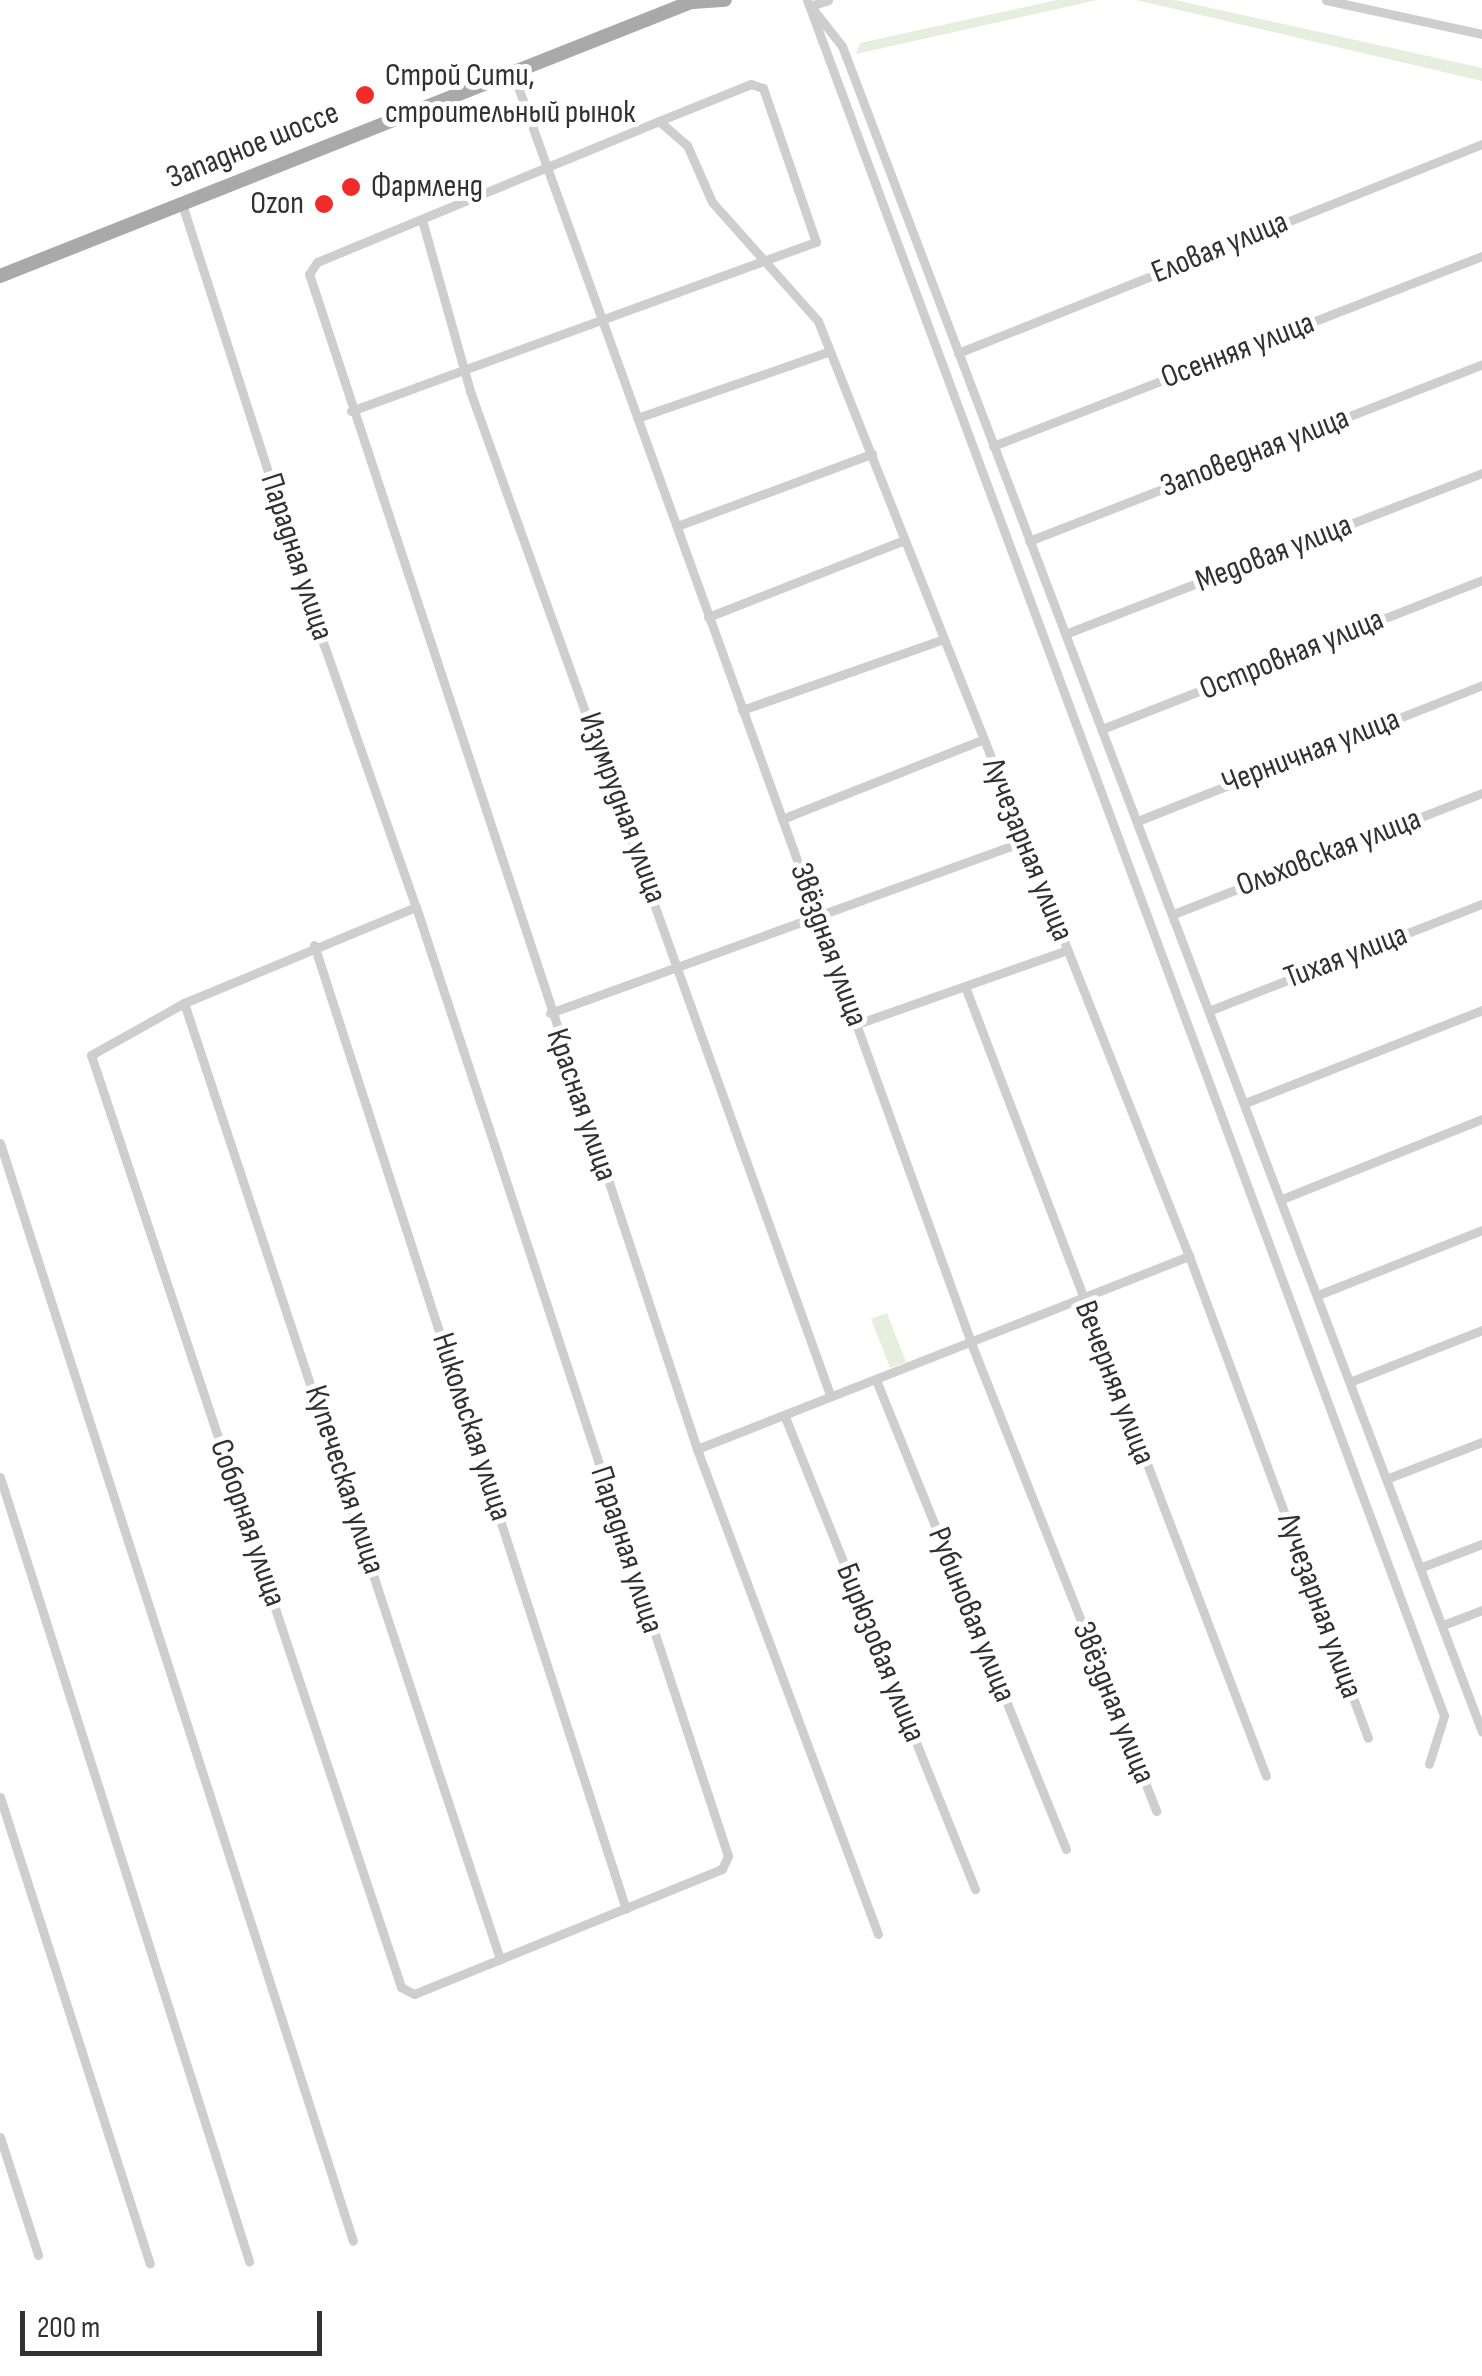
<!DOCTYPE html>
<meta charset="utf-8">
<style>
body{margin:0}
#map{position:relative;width:1482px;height:2376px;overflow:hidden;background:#fff;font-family:"Sofia Sans Condensed",sans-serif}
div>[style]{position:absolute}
.green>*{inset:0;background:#e6eede}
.minor>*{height:9px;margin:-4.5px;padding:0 4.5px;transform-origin:4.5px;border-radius:4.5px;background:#cecece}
.primary>*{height:14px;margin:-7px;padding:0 7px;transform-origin:7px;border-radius:7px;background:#a9a9a9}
.dots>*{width:28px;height:28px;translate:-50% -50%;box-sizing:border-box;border:5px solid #fff;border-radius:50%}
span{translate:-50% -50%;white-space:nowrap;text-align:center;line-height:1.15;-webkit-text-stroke:10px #fff;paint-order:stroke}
.poi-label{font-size:32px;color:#313131}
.left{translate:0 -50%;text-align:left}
.right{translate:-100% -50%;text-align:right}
.street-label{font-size:32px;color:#313131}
.scale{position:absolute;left:20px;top:2311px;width:302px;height:45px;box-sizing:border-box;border:5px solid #313131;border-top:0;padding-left:12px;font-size:30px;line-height:35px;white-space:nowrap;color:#313131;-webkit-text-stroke:8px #fff;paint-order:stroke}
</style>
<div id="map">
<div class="green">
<div style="clip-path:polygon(1057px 0,1097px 0,856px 54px,860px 43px)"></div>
<div style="clip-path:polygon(1136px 0,1175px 0,1482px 68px,1482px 81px)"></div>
<div style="clip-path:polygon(887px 1313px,906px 1362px,890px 1368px,871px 1319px)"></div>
</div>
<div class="minor">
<div style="left:807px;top:0;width:1830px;rotate:69.63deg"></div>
<div style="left:1444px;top:1716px;width:50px;rotate:107.4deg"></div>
<div style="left:1326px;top:0;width:160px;rotate:12.3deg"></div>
<div style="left:810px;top:6px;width:19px;rotate:-18deg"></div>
<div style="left:812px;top:8px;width:48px;rotate:51.7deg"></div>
<div style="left:842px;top:46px;width:1803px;rotate:69.21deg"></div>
<div style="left:513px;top:73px;width:1355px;rotate:70.16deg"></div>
<div style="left:973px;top:1348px;width:498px;rotate:68.4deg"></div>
<div style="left:182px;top:204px;width:463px;rotate:72.2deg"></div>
<div style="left:324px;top:645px;width:278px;rotate:70.7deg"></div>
<div style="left:416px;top:907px;width:999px;rotate:71.8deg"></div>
<div style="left:728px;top:1856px;width:14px;rotate:115deg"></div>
<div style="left:722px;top:1869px;width:332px;rotate:157.9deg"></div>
<div style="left:414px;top:1994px;width:15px;rotate:-152deg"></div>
<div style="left:401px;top:1987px;width:982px;rotate:-108.4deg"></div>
<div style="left:91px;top:1055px;width:107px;rotate:-29.2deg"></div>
<div style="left:184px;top:1003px;width:251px;rotate:-22.5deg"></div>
<div style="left:422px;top:220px;width:178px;rotate:74.3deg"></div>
<div style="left:470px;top:391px;width:1067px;rotate:70.27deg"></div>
<div style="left:958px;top:353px;width:564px;rotate:-21.74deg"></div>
<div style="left:351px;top:411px;width:495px;rotate:-20deg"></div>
<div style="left:816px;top:242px;width:163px;rotate:-109deg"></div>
<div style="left:763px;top:88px;width:13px;rotate:-162deg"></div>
<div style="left:751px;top:84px;width:99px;rotate:158.1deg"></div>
<div style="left:637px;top:418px;width:204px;rotate:-19.1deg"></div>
<div style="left:993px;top:446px;width:525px;rotate:-21.23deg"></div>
<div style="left:677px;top:526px;width:208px;rotate:-20.3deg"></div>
<div style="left:1029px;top:541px;width:486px;rotate:-21.3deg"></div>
<div style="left:708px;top:617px;width:211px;rotate:-21.4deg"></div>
<div style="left:1065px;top:634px;width:447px;rotate:-21.1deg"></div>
<div style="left:742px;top:710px;width:214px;rotate:-19.4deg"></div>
<div style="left:1102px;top:729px;width:408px;rotate:-21.4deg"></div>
<div style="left:782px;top:819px;width:217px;rotate:-21.6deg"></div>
<div style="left:1140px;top:820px;width:368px;rotate:-21.5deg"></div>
<div style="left:1176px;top:913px;width:329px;rotate:-21.4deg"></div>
<div style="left:314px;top:945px;width:1013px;rotate:72.07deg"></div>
<div style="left:966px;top:989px;width:842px;rotate:69.13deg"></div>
<div style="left:184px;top:1003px;width:1007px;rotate:71.71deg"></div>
<div style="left:1211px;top:1010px;width:291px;rotate:-21.4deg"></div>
<div style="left:550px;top:1013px;width:505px;rotate:-19.91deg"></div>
<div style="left:857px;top:1024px;width:223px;rotate:-19.4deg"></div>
<div style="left:1245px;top:1103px;width:255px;rotate:-21.4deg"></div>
<div style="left:0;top:1143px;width:1153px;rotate:72.18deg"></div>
<div style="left:1282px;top:1199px;width:215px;rotate:-21.8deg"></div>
<div style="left:1318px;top:1295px;width:176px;rotate:-21.6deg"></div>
<div style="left:876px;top:1380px;width:506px;rotate:67.95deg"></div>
<div style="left:1352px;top:1381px;width:140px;rotate:-21.4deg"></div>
<div style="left:785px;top:1417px;width:509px;rotate:68.07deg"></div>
<div style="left:697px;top:1449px;width:529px;rotate:-21.42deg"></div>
<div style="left:0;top:1477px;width:823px;rotate:72.38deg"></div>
<div style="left:1386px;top:1479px;width:103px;rotate:-21.1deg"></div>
<div style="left:1422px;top:1567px;width:64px;rotate:-21deg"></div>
<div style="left:1443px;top:1625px;width:42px;rotate:-21deg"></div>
<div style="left:0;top:1797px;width:490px;rotate:72.2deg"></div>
<div style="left:878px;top:1934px;width:518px;rotate:-110.47deg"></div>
<div style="left:697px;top:1449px;width:1237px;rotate:-108.27deg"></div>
<div style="left:309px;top:274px;width:14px;rotate:-56deg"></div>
<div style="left:317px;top:262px;width:370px;rotate:-22.4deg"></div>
<div style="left:659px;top:121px;width:37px;rotate:41deg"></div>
<div style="left:687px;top:145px;width:62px;rotate:66.3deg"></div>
<div style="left:712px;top:202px;width:159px;rotate:48.3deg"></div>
<div style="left:818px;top:321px;width:1006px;rotate:68.36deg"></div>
<div style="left:1189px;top:1256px;width:514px;rotate:69.63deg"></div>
<div style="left:0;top:2137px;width:124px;rotate:72.1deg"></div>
</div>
<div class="primary">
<div style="left:693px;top:2px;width:32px;rotate:-4deg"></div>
<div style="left:0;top:276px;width:749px;rotate:-21.63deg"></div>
</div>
<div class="dots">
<div style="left:365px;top:95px;background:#f02b2a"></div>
<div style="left:351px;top:187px;background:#f02b2a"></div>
<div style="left:324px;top:204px;background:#f02b2a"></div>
</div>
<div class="poi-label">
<span class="left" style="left:385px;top:95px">Строй Сити,<br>строительный рынок</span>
<span class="left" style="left:371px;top:187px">Фармленд</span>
<span class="right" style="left:304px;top:204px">Ozon</span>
</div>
<div class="street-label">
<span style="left:253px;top:146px;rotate:-22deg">Западное шоссе</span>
<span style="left:1220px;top:248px;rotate:-22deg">Еловая улица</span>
<span style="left:1238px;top:351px;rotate:-21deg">Осенняя улица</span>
<span style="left:1255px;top:453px;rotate:-21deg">Заповедная улица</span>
<span style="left:1274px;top:554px;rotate:-21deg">Медовая улица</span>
<span style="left:296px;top:557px;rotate:72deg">Парадная улица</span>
<span style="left:1292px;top:655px;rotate:-22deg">Островная улица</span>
<span style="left:1311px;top:752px;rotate:-21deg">Черничная улица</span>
<span style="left:622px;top:808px;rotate:70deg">Изумрудная улица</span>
<span style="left:1027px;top:850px;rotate:68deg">Лучезарная улица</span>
<span style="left:1329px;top:853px;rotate:-21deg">Ольховская улица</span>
<span style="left:828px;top:945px;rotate:70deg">Звёздная улица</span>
<span style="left:1346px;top:957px;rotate:-21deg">Тихая улица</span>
<span style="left:581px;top:1105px;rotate:71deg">Красная улица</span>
<span style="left:1114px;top:1383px;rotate:69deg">Вечерняя улица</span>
<span style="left:471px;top:1427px;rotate:72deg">Никольская улица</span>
<span style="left:344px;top:1480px;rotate:72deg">Купеческая улица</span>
<span style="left:247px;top:1523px;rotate:71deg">Соборная улица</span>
<span style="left:626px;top:1550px;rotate:72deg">Парадная улица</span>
<span style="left:1319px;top:1606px;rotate:70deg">Лучезарная улица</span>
<span style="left:971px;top:1615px;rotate:68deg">Рубиновая улица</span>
<span style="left:880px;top:1653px;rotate:68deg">Бирюзовая улица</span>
<span style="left:1113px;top:1703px;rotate:68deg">Звёздная улица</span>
</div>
<div class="scale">200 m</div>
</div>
